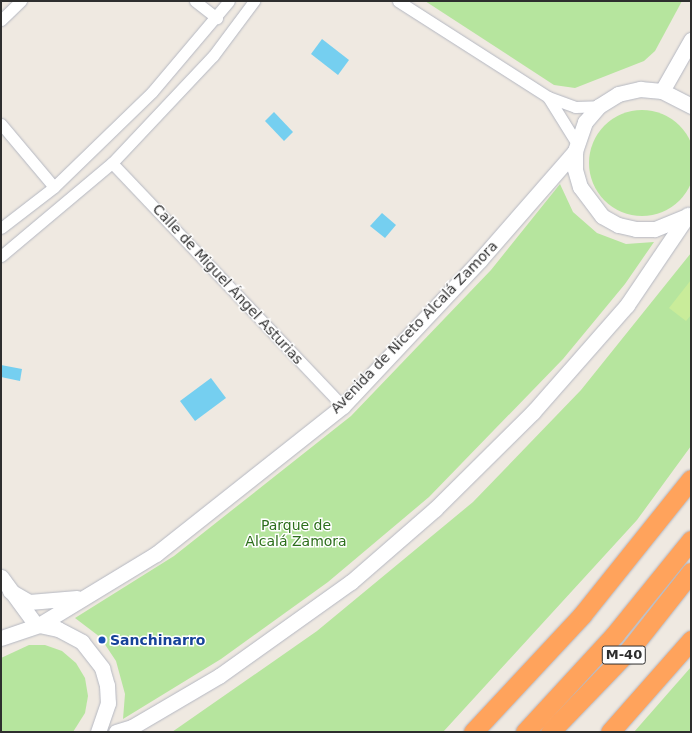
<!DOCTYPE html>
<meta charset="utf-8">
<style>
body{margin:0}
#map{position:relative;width:692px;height:733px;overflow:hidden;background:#efe9e1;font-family:"DejaVu Sans",sans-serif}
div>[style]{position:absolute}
.green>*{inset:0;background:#b6e59e}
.round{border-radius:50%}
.pitch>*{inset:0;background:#c9ec9a}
.water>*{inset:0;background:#75cff0}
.roads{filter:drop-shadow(0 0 1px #b4b7c1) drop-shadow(0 0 1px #b4b7c1)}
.street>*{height:11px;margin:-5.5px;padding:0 5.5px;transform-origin:5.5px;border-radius:5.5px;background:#fff}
.secondary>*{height:15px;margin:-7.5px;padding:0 7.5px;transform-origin:7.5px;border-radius:7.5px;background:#fff}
.highway>*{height:19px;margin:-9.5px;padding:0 9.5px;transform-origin:9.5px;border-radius:9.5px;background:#ffa35c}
.dots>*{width:11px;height:11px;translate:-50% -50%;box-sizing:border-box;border:2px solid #fff;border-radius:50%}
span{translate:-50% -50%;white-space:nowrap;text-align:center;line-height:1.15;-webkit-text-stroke:3px #fff;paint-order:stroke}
.shield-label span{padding:1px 3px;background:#fff;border:1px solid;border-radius:3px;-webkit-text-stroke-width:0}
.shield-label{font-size:13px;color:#2e2e2e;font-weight:700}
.street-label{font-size:14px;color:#2e2e2e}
.park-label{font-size:14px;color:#2c6e1b}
.transit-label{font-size:14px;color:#164399;font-weight:700}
.left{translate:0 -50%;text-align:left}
.frame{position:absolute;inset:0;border:2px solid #2e2e2e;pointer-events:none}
</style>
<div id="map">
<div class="green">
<div style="clip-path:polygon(425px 1px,682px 1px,655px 51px,644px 61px,575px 88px,554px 85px)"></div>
<div class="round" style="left:589px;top:110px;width:106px;height:106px"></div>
<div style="clip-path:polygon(560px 184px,573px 212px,597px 233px,626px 244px,654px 242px,625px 284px,563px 359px,429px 497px,328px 582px,221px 659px,123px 719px,125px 694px,116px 661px,100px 637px,75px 618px,174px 556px,351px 416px,491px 270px)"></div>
<div style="clip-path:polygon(691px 253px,691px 446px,637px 520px,443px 732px,172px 732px,317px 631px,473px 502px,581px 390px)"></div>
<div style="clip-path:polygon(29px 645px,45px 645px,62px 651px,76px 663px,85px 678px,88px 696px,85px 713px,73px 732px,1px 732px,1px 658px)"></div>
<div style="clip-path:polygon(691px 667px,691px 732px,634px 732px)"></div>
</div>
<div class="pitch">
<div style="clip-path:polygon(691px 280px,691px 315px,686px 321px,669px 308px)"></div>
</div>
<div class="water">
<div style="clip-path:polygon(322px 39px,349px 60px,338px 75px,311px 54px)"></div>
<div style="clip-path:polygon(274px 112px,293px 132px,284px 141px,265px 121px)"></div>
<div style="clip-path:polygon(382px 213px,396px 225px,385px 238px,370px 226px)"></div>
<div style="clip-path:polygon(1px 365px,22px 369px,20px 381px,1px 377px)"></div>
<div style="clip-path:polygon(211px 378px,226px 398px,195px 421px,180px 401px)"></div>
</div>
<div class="roads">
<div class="street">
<div style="left:195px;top:1px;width:28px;rotate:38deg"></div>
<div style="left:398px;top:1px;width:178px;rotate:32.6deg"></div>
<div style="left:548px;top:97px;width:29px;rotate:20deg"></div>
<div style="left:575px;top:107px;width:24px;rotate:-2deg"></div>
<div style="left:1px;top:20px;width:28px;rotate:-44deg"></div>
<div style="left:548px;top:97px;width:53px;rotate:58.1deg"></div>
<div style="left:1px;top:124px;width:82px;rotate:49.9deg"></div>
<div style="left:112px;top:163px;width:335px;rotate:46.5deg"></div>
<div style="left:1px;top:228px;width:67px;rotate:-37.7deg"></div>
<div style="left:54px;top:187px;width:136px;rotate:-44.1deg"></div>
<div style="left:152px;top:92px;width:119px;rotate:-49.8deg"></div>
<div style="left:1px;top:256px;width:145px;rotate:-40deg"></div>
<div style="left:112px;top:163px;width:147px;rotate:-46.7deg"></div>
<div style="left:213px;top:56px;width:69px;rotate:-53.3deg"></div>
</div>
<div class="secondary">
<div style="left:662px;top:91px;width:59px;rotate:-60.4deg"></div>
<div style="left:687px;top:216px;width:35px;rotate:158deg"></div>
<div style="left:654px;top:229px;width:18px;rotate:180deg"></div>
<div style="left:636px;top:229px;width:18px;rotate:-167deg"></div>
<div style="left:618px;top:225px;width:18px;rotate:-151deg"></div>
<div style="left:602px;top:216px;width:36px;rotate:-127deg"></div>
<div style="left:580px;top:187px;width:19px;rotate:-106deg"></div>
<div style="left:575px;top:169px;width:18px;rotate:-90deg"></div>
<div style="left:575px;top:151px;width:31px;rotate:-71deg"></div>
<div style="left:585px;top:122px;width:21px;rotate:-49deg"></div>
<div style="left:599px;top:106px;width:22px;rotate:-32deg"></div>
<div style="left:618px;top:94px;width:23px;rotate:-13deg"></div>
<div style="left:640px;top:89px;width:22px;rotate:5deg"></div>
<div style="left:662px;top:91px;width:33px;rotate:27deg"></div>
<div style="left:1px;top:577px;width:59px;rotate:53.9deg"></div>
<div style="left:10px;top:591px;width:22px;rotate:30deg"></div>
<div style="left:29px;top:602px;width:48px;rotate:-4.8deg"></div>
<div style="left:39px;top:625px;width:137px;rotate:-31.3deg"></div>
<div style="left:156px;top:554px;width:238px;rotate:-38.4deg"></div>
<div style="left:343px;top:406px;width:200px;rotate:-46.8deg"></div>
<div style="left:480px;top:260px;width:145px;rotate:-48.9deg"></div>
<div style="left:1px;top:638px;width:40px;rotate:-18.9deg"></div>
<div style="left:39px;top:625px;width:19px;rotate:12deg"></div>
<div style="left:58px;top:629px;width:27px;rotate:28deg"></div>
<div style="left:82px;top:642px;width:33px;rotate:52deg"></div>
<div style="left:102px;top:668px;width:18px;rotate:74deg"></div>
<div style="left:107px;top:685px;width:18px;rotate:87deg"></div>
<div style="left:108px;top:703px;width:31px;rotate:109deg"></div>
<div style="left:116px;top:732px;width:17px;rotate:-17deg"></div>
<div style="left:132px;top:727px;width:101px;rotate:-30.4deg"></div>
<div style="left:219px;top:676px;width:162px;rotate:-35.5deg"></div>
<div style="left:351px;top:582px;width:111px;rotate:-41deg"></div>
<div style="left:435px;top:509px;width:138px;rotate:-44.7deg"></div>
<div style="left:533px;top:412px;width:142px;rotate:-48.7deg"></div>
<div style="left:627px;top:305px;width:109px;rotate:-55.9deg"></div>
</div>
<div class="highway">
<div style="left:473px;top:732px;width:160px;rotate:-47deg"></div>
<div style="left:582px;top:615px;width:174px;rotate:-51.3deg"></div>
<div style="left:525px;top:732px;width:133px;rotate:-47.4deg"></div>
<div style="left:615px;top:634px;width:121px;rotate:-51deg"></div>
<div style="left:550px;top:732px;width:117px;rotate:-46deg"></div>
<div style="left:631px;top:648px;width:97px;rotate:-51.7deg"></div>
<div style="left:610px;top:732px;width:123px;rotate:-48.6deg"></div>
</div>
</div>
<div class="dots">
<div style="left:102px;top:640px;background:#1a4fb4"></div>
</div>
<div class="shield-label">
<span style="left:624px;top:655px">M-40</span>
</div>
<div class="street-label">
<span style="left:228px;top:284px;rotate:47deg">Calle de Miguel Ángel Asturias</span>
<span style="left:414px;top:327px;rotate:-46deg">Avenida de Niceto Alcalá Zamora</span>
</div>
<div class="park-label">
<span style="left:296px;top:533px">Parque de<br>Alcalá Zamora</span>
</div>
<div class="transit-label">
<span class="left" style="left:110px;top:640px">Sanchinarro</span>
</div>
<div class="frame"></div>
</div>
